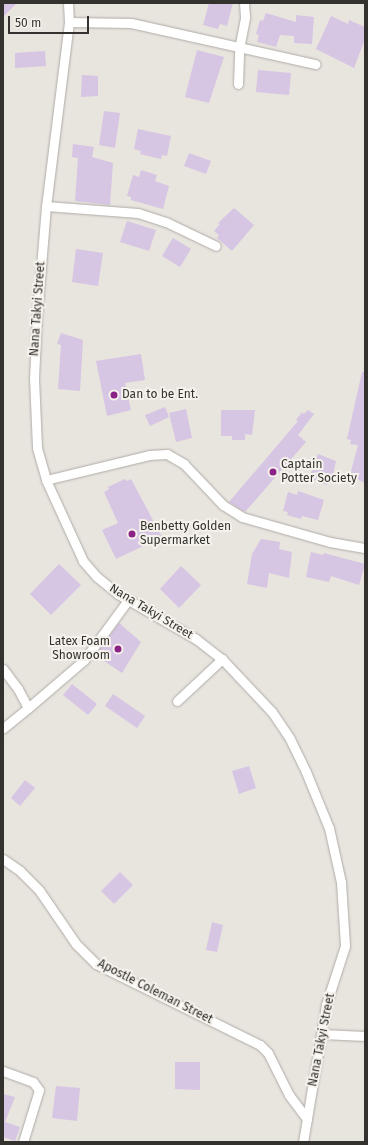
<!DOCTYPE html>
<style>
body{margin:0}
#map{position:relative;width:368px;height:1145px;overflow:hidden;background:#e8e4de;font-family:"Fira Sans",sans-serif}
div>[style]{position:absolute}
.building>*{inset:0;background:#d7c5e4}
.roads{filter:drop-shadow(0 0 1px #afaba6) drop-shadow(0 0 1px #afaba6)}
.minor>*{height:9px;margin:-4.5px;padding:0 4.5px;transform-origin:4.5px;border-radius:4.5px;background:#fff}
.dots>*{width:11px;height:11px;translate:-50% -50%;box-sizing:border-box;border:2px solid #f5f1eb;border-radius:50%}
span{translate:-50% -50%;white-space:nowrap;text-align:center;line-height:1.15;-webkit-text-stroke:4px #f5f1eb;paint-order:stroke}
.street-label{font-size:12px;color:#33322f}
.poi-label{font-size:12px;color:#33322f}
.left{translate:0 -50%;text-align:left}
.right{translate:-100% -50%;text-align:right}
.frame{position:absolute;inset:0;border:4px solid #33322f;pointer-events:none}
.scale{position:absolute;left:8px;top:16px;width:81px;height:18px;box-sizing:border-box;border:2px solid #33322f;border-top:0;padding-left:5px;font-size:12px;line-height:14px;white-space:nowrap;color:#33322f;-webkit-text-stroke:3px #f5f1eb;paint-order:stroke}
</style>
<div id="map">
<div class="building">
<div style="clip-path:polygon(3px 3px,17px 3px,3px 17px)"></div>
<div style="clip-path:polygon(209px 3px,233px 3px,227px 26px,220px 24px,218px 29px,203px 25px)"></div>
<div style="clip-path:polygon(266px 13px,296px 22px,296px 15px,314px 17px,312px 44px,294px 43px,294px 36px,280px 35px,276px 47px,257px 42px,259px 35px,256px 34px,260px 20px,263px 21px)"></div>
<div style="clip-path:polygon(331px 16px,348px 24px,349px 20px,365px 27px,365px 39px,354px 68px,316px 49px)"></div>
<div style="clip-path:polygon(197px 50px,224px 57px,209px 103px,185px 97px)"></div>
<div style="clip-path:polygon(45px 51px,46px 66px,15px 68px,15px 53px)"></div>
<div style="clip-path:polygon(258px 70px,291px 73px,289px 95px,256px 92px)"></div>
<div style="clip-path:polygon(82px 75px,98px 76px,98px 96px,81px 97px)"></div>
<div style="clip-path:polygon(104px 111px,120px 113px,115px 148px,99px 145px)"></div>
<div style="clip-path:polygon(138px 129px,171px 136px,167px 156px,162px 155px,161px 159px,140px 154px,141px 151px,134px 149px)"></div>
<div style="clip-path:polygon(73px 144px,94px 147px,92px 157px,113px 163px,110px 205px,75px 201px,78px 158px,72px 157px)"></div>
<div style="clip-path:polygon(189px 153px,211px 161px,206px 174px,184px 166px)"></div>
<div style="clip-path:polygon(141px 170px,157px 175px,155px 181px,169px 186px,163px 209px,131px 200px,131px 197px,127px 196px,133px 175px,139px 177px)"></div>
<div style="clip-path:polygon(234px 208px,254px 225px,232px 251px,217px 238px,219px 235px,214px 231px,220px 224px,218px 223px)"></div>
<div style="clip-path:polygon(127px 221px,156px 230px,149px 251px,120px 242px)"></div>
<div style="clip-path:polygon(173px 238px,191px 249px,180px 267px,162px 256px)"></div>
<div style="clip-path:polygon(76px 249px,103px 253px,98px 286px,72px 282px)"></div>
<div style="clip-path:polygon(61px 333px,83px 340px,80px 391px,58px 389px,61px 345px,57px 344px)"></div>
<div style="clip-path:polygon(141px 354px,145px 380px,125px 383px,131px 410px,107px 416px,96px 361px)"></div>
<div style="clip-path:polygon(362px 372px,365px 372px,365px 483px,350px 475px,358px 445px,350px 444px,351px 440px,347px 439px)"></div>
<div style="clip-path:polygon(165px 407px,169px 417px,150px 426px,145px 415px)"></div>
<div style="clip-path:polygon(186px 409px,192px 438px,176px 442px,169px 413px)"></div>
<div style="clip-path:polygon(221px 410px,255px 410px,252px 435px,245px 434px,245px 440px,232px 440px,232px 436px,221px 436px)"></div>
<div style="clip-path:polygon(308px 410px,314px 414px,298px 435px,306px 442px,245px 512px,229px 502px,298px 421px,296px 420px,302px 412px,304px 414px)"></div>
<div style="clip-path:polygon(318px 454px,336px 461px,332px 479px,329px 478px,327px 485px,309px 478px)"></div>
<div style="clip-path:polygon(125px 479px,127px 481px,131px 479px,162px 537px,116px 559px,102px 530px,118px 523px,104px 492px,109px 489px,108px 487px)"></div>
<div style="clip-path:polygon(298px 491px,324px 500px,318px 520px,302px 516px,301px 519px,287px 515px,288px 512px,283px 511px,288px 492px,297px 495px)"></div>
<div style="clip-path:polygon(261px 539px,280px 542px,279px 549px,292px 552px,289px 578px,269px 573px,267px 588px,247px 584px,252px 554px)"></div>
<div style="clip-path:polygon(311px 552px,323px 555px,324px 553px,365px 564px,359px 585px,331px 576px,329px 582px,306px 577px)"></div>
<div style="clip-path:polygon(59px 564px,81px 585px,51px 615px,30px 594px)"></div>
<div style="clip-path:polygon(181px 566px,201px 585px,179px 608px,160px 589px)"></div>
<div style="clip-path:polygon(119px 623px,141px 642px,122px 673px,95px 655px)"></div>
<div style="clip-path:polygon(72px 684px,97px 704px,88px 715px,63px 695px)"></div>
<div style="clip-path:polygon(113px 694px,145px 716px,137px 728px,105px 706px)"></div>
<div style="clip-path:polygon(249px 766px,256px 788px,239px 794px,232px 771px)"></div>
<div style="clip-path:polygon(25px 780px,35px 788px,20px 806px,11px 798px)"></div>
<div style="clip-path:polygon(120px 872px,133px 885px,114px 904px,101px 891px)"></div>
<div style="clip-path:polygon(212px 922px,223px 925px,217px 952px,206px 950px)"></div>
<div style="clip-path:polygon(175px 1062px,200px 1062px,200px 1090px,175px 1089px)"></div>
<div style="clip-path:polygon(56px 1086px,80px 1088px,77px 1121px,52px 1118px)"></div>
<div style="clip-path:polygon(3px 1094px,15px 1097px,5px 1122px,20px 1127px,15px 1141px,3px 1137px)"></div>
</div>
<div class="roads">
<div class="minor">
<div style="left:68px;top:3px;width:19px;rotate:87deg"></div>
<div style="left:69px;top:22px;width:185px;rotate:97.1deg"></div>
<div style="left:46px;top:206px;width:109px;rotate:94.7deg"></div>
<div style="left:37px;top:315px;width:63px;rotate:92.7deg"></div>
<div style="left:34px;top:378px;width:70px;rotate:87.5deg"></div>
<div style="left:37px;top:448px;width:33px;rotate:74deg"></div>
<div style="left:46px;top:480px;width:89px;rotate:65.4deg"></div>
<div style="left:83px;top:561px;width:21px;rotate:49deg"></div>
<div style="left:97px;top:577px;width:27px;rotate:39deg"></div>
<div style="left:118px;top:594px;width:90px;rotate:30deg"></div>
<div style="left:196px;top:639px;width:33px;rotate:38deg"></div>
<div style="left:222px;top:659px;width:73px;rotate:46.7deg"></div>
<div style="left:272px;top:712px;width:32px;rotate:56deg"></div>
<div style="left:290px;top:739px;width:37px;rotate:64deg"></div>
<div style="left:306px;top:772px;width:61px;rotate:67.7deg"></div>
<div style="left:329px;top:828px;width:55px;rotate:77.5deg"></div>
<div style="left:341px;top:882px;width:64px;rotate:86.4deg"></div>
<div style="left:345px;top:946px;width:62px;rotate:107.9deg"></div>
<div style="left:326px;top:1005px;width:139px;rotate:99.5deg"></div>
<div style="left:69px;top:22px;width:62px;rotate:0.9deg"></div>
<div style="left:131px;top:23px;width:189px;rotate:12.6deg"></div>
<div style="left:238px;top:84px;width:35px;rotate:-88deg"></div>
<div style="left:239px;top:49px;width:33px;rotate:-79deg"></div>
<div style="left:245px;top:17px;width:14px;rotate:-94deg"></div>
<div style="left:46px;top:206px;width:92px;rotate:4.4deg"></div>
<div style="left:138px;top:213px;width:29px;rotate:18deg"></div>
<div style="left:166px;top:222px;width:55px;rotate:25.6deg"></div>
<div style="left:46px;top:480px;width:106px;rotate:-13.6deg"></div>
<div style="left:149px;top:455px;width:18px;rotate:-3deg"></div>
<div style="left:167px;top:454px;width:20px;rotate:30deg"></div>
<div style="left:184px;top:464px;width:57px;rotate:46.4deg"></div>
<div style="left:223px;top:505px;width:22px;rotate:32deg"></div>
<div style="left:242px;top:517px;width:91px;rotate:15.9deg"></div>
<div style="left:330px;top:542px;width:36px;rotate:10deg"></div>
<div style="left:3px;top:669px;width:25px;rotate:53deg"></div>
<div style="left:18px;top:689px;width:21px;rotate:62deg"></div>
<div style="left:28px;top:708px;width:32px;rotate:141deg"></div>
<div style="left:177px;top:701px;width:62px;rotate:-43deg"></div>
<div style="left:28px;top:708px;width:74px;rotate:-40.6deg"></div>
<div style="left:84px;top:660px;width:74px;rotate:-53.7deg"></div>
<div style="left:3px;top:859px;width:21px;rotate:35deg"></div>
<div style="left:20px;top:871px;width:27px;rotate:45deg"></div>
<div style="left:39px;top:890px;width:65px;rotate:55.6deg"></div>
<div style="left:76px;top:944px;width:28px;rotate:45deg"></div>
<div style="left:96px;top:964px;width:183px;rotate:26.3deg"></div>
<div style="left:260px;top:1045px;width:11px;rotate:45deg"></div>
<div style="left:268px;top:1053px;width:47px;rotate:63.4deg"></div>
<div style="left:289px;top:1095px;width:30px;rotate:53deg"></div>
<div style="left:322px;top:1034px;width:43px;rotate:2.7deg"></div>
<div style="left:3px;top:1071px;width:32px;rotate:20deg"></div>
<div style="left:33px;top:1082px;width:10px;rotate:53deg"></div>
<div style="left:39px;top:1090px;width:54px;rotate:107.1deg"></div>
</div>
</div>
<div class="dots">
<div style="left:114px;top:395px;background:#8c2286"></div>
<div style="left:273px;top:472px;background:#8c2286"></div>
<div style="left:132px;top:534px;background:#8c2286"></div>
<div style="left:118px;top:649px;background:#8c2286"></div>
</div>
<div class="street-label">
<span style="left:38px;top:309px;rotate:-86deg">Nana Takyi Street</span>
<span style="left:151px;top:612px;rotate:31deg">Nana Takyi Street</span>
<span style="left:155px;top:992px;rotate:27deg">Apostle Coleman Street</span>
<span style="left:322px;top:1040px;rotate:-79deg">Nana Takyi Street</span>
</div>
<div class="poi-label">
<span class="left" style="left:122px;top:395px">Dan to be Ent.</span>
<span class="left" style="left:281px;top:472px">Captain<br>Potter Society</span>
<span class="left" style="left:140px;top:534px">Benbetty Golden<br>Supermarket</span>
<span class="right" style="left:110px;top:649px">Latex Foam<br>Showroom</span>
</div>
<div class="frame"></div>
<div class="scale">50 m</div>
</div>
